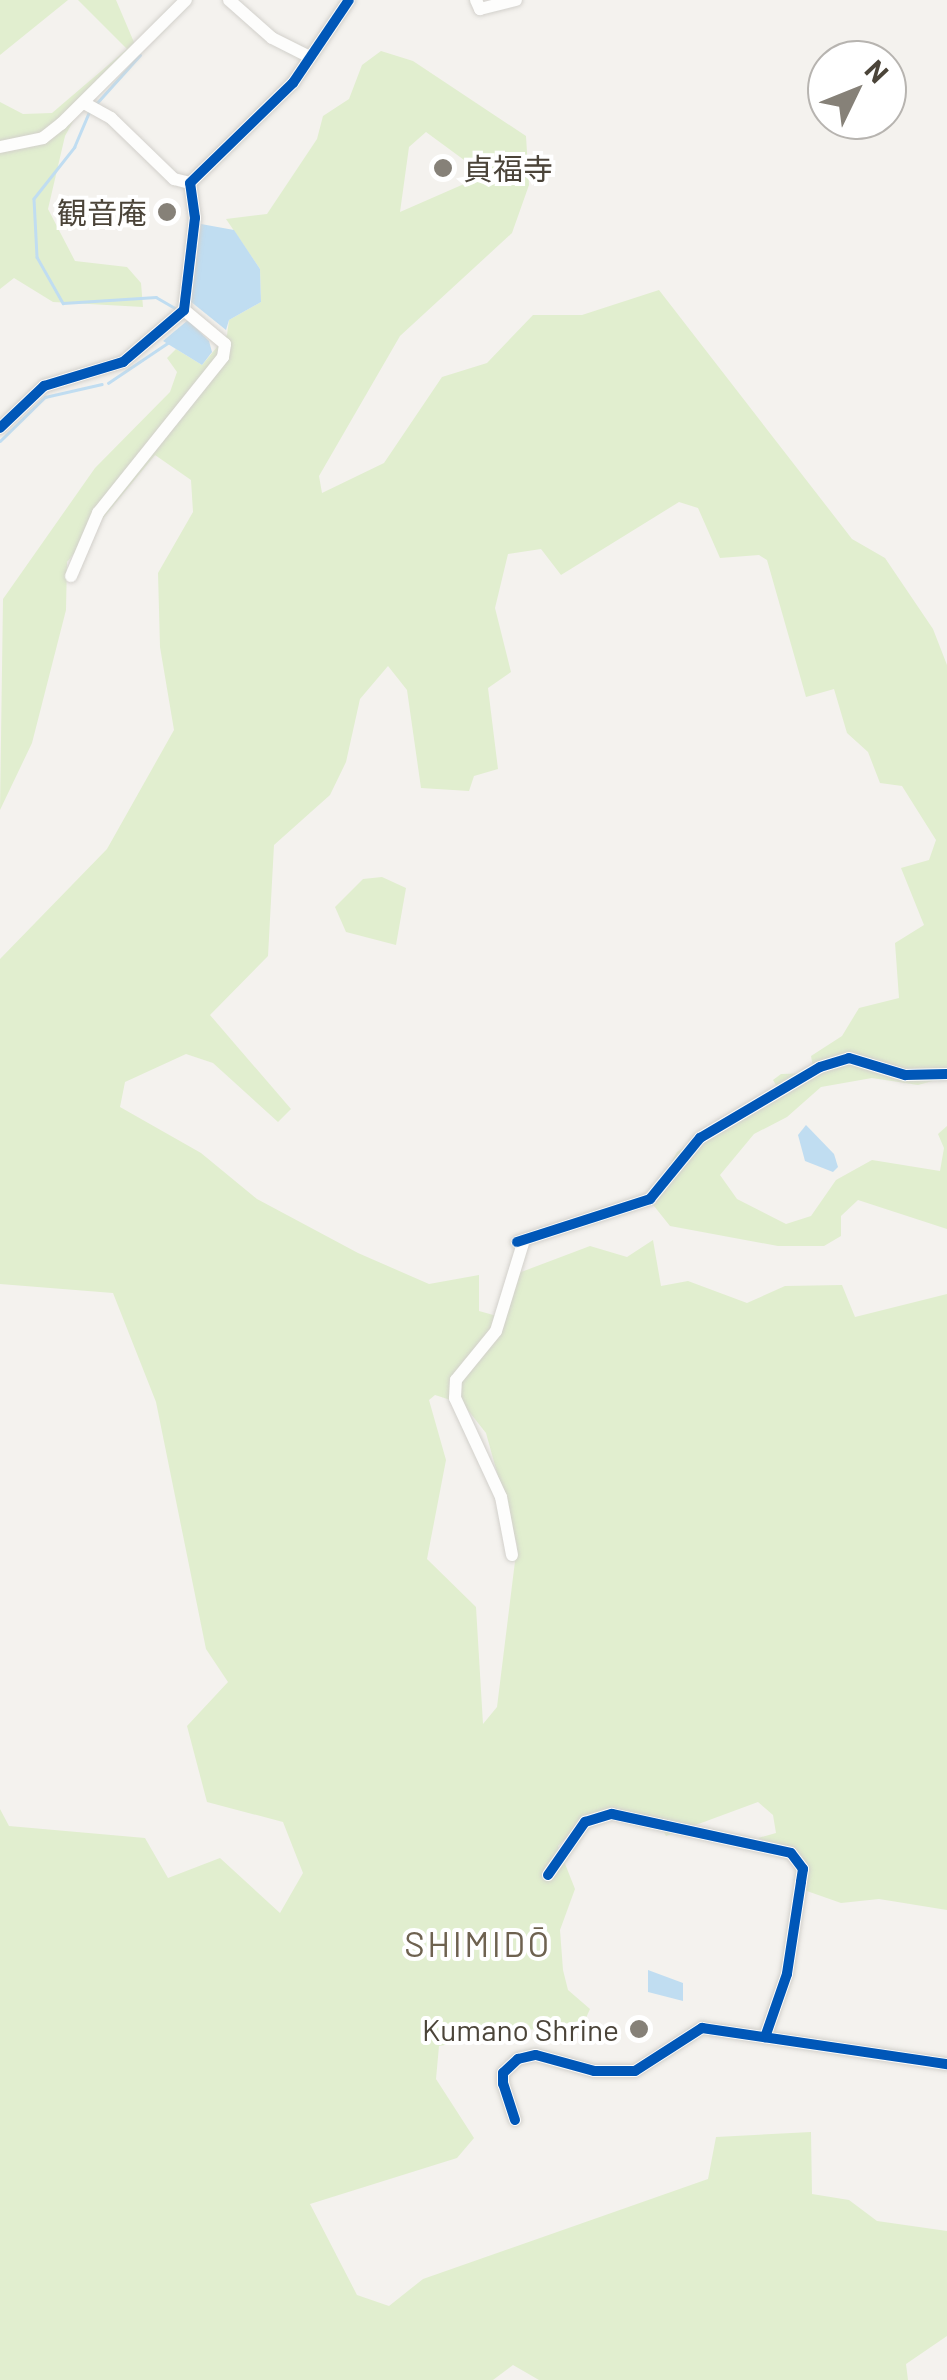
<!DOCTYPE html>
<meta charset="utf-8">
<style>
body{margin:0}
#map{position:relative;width:947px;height:2380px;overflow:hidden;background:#f4f2ee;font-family:Barlow,"Noto Sans JP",sans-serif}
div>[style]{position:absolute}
.green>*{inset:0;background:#e1eecf}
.water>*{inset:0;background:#c0ddf1}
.stream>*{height:2.5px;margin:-1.25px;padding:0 1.25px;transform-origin:1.25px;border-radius:1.25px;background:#c0ddf1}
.roads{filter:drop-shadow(0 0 2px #d2d0cb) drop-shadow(0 0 2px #d2d0cb)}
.minor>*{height:12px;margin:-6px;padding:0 6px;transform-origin:6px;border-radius:6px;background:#fdfdfc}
.cycleway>*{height:10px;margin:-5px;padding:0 5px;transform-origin:5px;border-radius:5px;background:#0057b8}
.dots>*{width:28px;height:28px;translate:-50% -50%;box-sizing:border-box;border:5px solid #fff;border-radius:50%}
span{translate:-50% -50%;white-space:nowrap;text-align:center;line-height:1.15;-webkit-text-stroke:8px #fff;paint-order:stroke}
.poi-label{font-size:30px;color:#4b4439}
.left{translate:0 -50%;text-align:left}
.right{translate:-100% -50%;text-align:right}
.quarter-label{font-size:35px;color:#6e6250;letter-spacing:2.5px}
.north{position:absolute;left:807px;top:40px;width:100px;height:100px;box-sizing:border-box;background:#fff;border:2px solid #b7b4b0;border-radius:50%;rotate:47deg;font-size:28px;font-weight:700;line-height:40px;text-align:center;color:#4b4439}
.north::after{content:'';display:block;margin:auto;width:35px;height:45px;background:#868178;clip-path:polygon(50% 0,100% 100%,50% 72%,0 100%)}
</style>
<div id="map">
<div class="green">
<div style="clip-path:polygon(0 0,68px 0,0 55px)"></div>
<div style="clip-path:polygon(78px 0,116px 0,136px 47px,91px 89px,65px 136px,48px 209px,75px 261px,127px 267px,141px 283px,143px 307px,53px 302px,14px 278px,0 289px,0 102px,23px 114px,52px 113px,127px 49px)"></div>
<div style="clip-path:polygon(evenodd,381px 51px,413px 61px,526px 136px,529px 185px,512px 233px,400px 336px,319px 476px,322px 493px,384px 463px,442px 377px,487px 363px,533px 315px,582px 315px,659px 290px,852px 539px,885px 558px,933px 629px,947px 665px,947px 1077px,918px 1085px,872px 1078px,821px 1087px,787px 1117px,754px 1134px,720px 1175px,737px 1199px,786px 1224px,811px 1216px,836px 1180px,872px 1160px,940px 1171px,944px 1148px,938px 1134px,947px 1126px,947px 1229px,858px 1200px,841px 1216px,841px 1236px,824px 1246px,778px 1246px,670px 1226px,650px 1201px,677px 1152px,777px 1087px,773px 1080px,781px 1074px,814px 1073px,811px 1056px,842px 1036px,859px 1008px,899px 998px,895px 943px,924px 925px,901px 868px,929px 860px,936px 840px,902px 786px,880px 783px,868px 752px,847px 733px,834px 689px,806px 697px,767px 560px,759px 555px,720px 558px,698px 508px,679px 502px,561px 575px,541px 549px,508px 554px,495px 608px,511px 672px,488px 688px,498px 769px,474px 776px,469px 791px,421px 788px,407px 690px,388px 666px,360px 699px,346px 762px,330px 795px,274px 845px,268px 956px,210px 1015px,291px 1109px,278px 1122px,213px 1063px,186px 1054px,125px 1082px,120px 1107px,201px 1153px,257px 1199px,358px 1253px,429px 1284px,479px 1275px,479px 1311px,497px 1316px,508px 1277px,590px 1246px,627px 1257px,653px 1240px,661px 1286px,688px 1281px,747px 1303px,785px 1286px,842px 1285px,855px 1317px,947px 1294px,947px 1910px,879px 1899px,841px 1903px,804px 1890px,798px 1854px,758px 1838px,776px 1833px,773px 1815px,758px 1802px,666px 1836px,661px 1826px,629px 1811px,583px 1821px,558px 1846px,575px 1889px,560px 1930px,563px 1970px,568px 1990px,590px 2009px,585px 2020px,439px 2046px,436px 2079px,474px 2138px,457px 2158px,310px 2204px,357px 2295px,389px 2306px,423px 2279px,708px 2179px,716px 2137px,811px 2132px,812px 2194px,849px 2200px,877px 2221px,947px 2231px,947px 2336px,906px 2364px,908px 2380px,539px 2380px,513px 2365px,493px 2380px,0 2380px,0 1809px,9px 1826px,145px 1838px,168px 1878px,220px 1858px,280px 1913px,303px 1873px,283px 1822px,207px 1802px,187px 1726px,228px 1682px,206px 1649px,156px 1402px,113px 1293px,0 1284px,0 959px,107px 849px,174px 730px,160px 647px,158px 573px,193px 512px,191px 480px,155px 455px,67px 562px,66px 610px,32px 743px,0 810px,3px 599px,95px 468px,170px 392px,177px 372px,167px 358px,176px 349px,202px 365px,227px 335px,229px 320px,261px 302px,260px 269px,226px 219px,267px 214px,317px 139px,323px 116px,349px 99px,362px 65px,381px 51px,426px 132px,475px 168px,464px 184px,400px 212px,409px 147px,426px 132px,381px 51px,435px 1395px,463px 1404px,486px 1433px,517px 1545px,497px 1707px,483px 1724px,476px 1607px,427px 1559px,446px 1460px,429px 1400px,435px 1395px)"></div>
<div style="clip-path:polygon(382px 877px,406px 888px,396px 945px,346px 932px,335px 907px,363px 879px)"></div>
</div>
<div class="water">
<div style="clip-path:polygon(201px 224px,234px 230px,260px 269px,261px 302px,229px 320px,226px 330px,190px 301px)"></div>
<div style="clip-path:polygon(188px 320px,209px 341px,212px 352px,202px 365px,163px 341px)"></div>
<div style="clip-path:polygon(806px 1125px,834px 1154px,838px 1167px,833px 1172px,805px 1161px,798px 1135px)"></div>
<div style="clip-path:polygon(648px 1970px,683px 1983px,683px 2001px,648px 1992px)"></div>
</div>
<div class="stream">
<div style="left:95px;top:105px;width:67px;rotate:-48deg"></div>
<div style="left:90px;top:111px;width:39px;rotate:113deg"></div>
<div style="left:75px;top:147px;width:66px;rotate:128.3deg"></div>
<div style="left:34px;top:199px;width:58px;rotate:87deg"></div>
<div style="left:37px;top:257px;width:53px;rotate:60.5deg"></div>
<div style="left:63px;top:303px;width:93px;rotate:-3.7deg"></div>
<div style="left:156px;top:297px;width:24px;rotate:30deg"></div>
<div style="left:108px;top:383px;width:73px;rotate:-33.9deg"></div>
<div style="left:0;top:441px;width:63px;rotate:-44.4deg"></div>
<div style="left:45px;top:397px;width:58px;rotate:-12.8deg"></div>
</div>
<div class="roads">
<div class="minor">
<div style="left:229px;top:0;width:57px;rotate:41.5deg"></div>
<div style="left:272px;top:38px;width:42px;rotate:26.6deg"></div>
<div style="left:476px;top:0;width:10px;rotate:66deg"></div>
<div style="left:480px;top:9px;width:37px;rotate:-14deg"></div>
<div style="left:84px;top:103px;width:31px;rotate:29deg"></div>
<div style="left:111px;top:118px;width:88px;rotate:44.1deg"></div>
<div style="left:174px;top:179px;width:16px;rotate:14deg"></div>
<div style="left:0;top:147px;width:44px;rotate:-11.8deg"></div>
<div style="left:43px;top:138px;width:23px;rotate:-38deg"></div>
<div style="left:61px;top:124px;width:176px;rotate:-44.8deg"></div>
<div style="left:0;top:428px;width:61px;rotate:-43.7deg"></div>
<div style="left:44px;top:386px;width:83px;rotate:-16.9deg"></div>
<div style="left:123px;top:362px;width:80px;rotate:-40.4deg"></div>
<div style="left:184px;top:310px;width:93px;rotate:-83.2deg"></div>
<div style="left:195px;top:218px;width:35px;rotate:-98deg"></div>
<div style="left:190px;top:183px;width:144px;rotate:-44.2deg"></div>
<div style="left:293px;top:83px;width:100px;rotate:-56deg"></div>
<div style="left:71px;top:576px;width:69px;rotate:-66.8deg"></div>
<div style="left:98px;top:513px;width:200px;rotate:-51.3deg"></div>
<div style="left:223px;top:357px;width:13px;rotate:-81deg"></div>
<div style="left:225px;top:344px;width:53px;rotate:-140.3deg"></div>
<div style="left:517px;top:1242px;width:140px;rotate:-17.9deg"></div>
<div style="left:650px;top:1199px;width:79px;rotate:-50.7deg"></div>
<div style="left:700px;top:1138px;width:139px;rotate:-30.6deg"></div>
<div style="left:820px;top:1067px;width:30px;rotate:-17deg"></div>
<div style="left:849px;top:1058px;width:59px;rotate:16.9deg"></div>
<div style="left:905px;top:1075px;width:42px;rotate:-1.4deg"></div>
<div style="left:512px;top:1555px;width:59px;rotate:-100.7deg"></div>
<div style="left:501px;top:1497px;width:109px;rotate:-114.9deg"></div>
<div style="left:455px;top:1398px;width:18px;rotate:-87deg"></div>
<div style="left:456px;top:1380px;width:63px;rotate:-50.8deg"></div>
<div style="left:496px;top:1331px;width:92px;rotate:-72.9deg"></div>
<div style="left:548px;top:1875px;width:65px;rotate:-55.1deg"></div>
<div style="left:585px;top:1822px;width:28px;rotate:-17deg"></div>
<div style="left:612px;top:1814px;width:183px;rotate:12.3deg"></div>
<div style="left:791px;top:1853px;width:20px;rotate:53deg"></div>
<div style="left:803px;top:1869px;width:13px;rotate:99deg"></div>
<div style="left:801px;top:1882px;width:93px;rotate:98.7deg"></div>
<div style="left:787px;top:1974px;width:67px;rotate:109.2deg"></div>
<div style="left:515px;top:2120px;width:38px;rotate:-108deg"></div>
<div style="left:503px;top:2084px;width:11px;rotate:-90deg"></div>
<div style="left:503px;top:2073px;width:21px;rotate:-43deg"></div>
<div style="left:518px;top:2059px;width:18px;rotate:-13deg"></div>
<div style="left:536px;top:2055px;width:60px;rotate:15.4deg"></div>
<div style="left:594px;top:2071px;width:41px"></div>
<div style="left:635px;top:2071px;width:80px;rotate:-32.7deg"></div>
<div style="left:702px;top:2028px;width:248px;rotate:8.4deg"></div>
</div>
</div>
<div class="cycleway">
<div style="left:0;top:428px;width:61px;rotate:-43.7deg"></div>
<div style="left:44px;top:386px;width:83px;rotate:-16.9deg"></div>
<div style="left:123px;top:362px;width:80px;rotate:-40.4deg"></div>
<div style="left:184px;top:310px;width:93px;rotate:-83.2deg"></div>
<div style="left:195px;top:218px;width:35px;rotate:-98deg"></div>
<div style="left:190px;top:183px;width:144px;rotate:-44.2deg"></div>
<div style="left:293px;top:83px;width:100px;rotate:-56deg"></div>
<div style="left:517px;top:1242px;width:140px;rotate:-17.9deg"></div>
<div style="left:650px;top:1199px;width:79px;rotate:-50.7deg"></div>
<div style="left:700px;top:1138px;width:139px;rotate:-30.6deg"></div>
<div style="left:820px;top:1067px;width:30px;rotate:-17deg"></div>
<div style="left:849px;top:1058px;width:59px;rotate:16.9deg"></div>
<div style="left:905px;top:1075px;width:42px;rotate:-1.4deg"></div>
<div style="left:548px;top:1875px;width:65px;rotate:-55.1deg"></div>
<div style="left:585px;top:1822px;width:28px;rotate:-17deg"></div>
<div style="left:612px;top:1814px;width:183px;rotate:12.3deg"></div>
<div style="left:791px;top:1853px;width:20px;rotate:53deg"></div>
<div style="left:803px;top:1869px;width:13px;rotate:99deg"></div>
<div style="left:801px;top:1882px;width:93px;rotate:98.7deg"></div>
<div style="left:787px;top:1974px;width:67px;rotate:109.2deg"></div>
<div style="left:515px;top:2120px;width:38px;rotate:-108deg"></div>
<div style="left:503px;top:2084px;width:11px;rotate:-90deg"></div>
<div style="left:503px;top:2073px;width:21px;rotate:-43deg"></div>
<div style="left:518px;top:2059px;width:18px;rotate:-13deg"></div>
<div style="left:536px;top:2055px;width:60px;rotate:15.4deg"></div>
<div style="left:594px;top:2071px;width:41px"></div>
<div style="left:635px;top:2071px;width:80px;rotate:-32.7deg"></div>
<div style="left:702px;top:2028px;width:248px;rotate:8.4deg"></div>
</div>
<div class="dots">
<div style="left:443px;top:168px;background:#868178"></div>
<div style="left:167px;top:212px;background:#868178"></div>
<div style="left:639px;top:2029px;background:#868178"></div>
</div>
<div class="poi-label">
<span class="left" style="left:463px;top:168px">貞福寺</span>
<span class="right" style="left:147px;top:212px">観音庵</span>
<span class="right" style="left:619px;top:2029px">Kumano Shrine</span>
</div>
<div class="quarter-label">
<span style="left:478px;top:1943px">SHIMIDŌ</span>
</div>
<div class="north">N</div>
</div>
